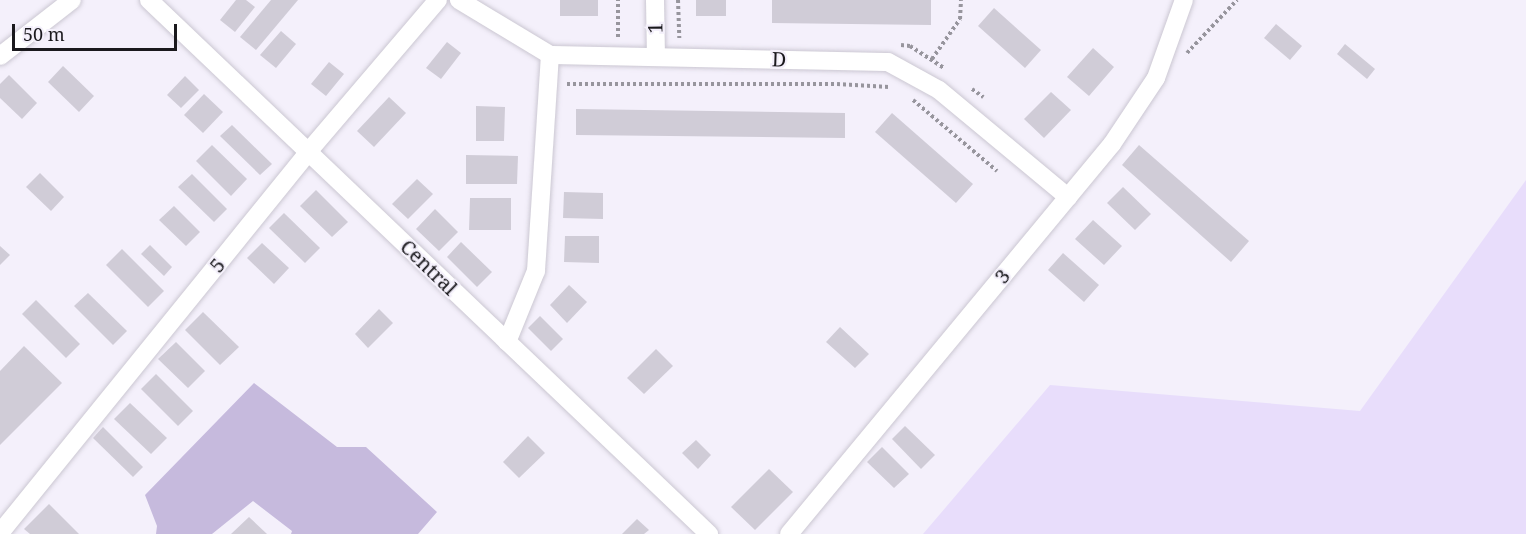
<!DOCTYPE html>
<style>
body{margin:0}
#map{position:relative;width:1526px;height:534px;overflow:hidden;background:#f4f0fb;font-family:"Noto Serif",serif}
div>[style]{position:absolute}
.green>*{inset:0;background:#e8ddfb}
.forest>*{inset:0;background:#c6badd}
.building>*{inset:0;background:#d0ccd7}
.path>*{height:4px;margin-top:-2px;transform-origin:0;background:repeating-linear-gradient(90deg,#97959d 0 3px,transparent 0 6px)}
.roads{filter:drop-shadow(0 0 2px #cbc7d2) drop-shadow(0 0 2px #cbc7d2)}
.street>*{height:18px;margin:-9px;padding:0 9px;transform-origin:9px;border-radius:9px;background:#fff}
span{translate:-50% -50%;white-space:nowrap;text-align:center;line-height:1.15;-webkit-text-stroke:4.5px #f4f0fb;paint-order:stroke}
.street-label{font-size:20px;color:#1a191d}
.scale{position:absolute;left:12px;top:24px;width:165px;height:27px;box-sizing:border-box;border:3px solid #1a191d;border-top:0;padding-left:8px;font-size:18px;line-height:21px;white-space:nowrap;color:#1a191d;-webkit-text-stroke:4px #f4f0fb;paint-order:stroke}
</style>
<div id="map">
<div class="green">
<div style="clip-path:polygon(1526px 180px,1526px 534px,923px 534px,1050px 385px,1360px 411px)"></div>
</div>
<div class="forest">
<div style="clip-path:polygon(254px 383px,337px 447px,366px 447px,437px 512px,418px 534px,291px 534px,292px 531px,253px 501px,212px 534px,156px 534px,157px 526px,145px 495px)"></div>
</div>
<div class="building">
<div style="clip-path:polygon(236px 0,246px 0,255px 7px,235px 32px,220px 20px)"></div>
<div style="clip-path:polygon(271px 0,298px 0,256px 50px,240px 37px)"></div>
<div style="clip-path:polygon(560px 0,598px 0,598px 16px,560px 16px)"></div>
<div style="clip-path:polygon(696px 0,726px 0,726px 16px,696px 16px)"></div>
<div style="clip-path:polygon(772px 0,931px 0,931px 25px,772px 23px)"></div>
<div style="clip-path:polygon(994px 8px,1041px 50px,1025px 68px,978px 26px)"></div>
<div style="clip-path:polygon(1276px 24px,1302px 46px,1290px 60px,1264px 38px)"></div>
<div style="clip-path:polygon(281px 31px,296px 44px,276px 68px,260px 55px)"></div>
<div style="clip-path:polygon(447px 42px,461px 53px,441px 79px,426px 68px)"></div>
<div style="clip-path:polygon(1345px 44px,1375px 69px,1367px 79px,1337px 54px)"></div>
<div style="clip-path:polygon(1093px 48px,1114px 67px,1089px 96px,1067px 77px)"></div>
<div style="clip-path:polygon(329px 62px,344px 74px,326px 96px,311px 84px)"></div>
<div style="clip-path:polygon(63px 66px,94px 96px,79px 112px,48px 82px)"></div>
<div style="clip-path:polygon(9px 75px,37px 103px,22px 119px,0 98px,0 84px)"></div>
<div style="clip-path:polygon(185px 76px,199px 90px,181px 108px,167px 95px)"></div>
<div style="clip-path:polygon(1051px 92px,1071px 110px,1044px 138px,1024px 119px)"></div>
<div style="clip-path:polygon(204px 94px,223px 112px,203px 133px,184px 115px)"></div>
<div style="clip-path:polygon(389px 97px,406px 113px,374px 147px,357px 131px)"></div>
<div style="clip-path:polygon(476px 106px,505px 107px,504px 141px,476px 141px)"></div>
<div style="clip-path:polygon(576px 109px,845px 113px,845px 138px,576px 135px)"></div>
<div style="clip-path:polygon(892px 113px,973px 184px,956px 203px,875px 132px)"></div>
<div style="clip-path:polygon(232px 125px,272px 164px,260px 175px,220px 136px)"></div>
<div style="clip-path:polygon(212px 145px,247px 179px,231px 196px,196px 161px)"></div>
<div style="clip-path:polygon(1139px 145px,1249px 241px,1231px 262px,1122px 165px)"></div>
<div style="clip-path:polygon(466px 155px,518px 156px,517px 184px,466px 184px)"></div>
<div style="clip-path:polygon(40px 173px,64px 197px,51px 211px,26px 187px)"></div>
<div style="clip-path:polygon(192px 174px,227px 209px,214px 222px,178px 187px)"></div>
<div style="clip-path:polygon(417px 179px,433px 194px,408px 219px,392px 204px)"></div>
<div style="clip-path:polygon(1123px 187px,1151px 214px,1135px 230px,1107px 203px)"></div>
<div style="clip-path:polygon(316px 190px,348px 222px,332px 237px,300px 206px)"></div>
<div style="clip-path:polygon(564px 192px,603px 193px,603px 219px,563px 218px)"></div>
<div style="clip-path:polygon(470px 198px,511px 198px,511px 230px,469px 230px)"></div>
<div style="clip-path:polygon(174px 206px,200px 232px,186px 246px,159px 220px)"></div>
<div style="clip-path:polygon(435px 209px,458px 232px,439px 251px,416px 229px)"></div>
<div style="clip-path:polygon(284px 213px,320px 248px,305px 263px,269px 228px)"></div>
<div style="clip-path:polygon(1093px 220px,1122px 246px,1104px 265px,1075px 239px)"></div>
<div style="clip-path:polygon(565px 236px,599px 236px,599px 263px,564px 262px)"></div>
<div style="clip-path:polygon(461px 242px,492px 272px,477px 287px,447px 257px)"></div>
<div style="clip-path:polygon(262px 243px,289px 268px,274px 284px,247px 258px)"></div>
<div style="clip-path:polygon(150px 245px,172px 267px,164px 276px,141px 254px)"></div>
<div style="clip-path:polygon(0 246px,10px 255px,0 265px)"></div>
<div style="clip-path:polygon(122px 249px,164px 291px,148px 307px,106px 265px)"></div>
<div style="clip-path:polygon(1063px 253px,1099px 285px,1084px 302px,1048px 270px)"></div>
<div style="clip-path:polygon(569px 285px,587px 302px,567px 323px,550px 305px)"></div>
<div style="clip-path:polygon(88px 293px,127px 331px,113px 345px,74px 306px)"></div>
<div style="clip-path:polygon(36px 300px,80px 344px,66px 358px,22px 314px)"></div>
<div style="clip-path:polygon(379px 309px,393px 323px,368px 348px,355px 334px)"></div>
<div style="clip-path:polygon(203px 312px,239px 347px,220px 365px,185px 330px)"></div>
<div style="clip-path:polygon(540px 316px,563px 339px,551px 351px,528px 328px)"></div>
<div style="clip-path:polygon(840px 327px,869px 354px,855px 368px,826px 342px)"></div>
<div style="clip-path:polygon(176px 342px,205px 371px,188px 388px,158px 359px)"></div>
<div style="clip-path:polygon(24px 346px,62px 383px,0 445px,0 371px)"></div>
<div style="clip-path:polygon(656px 349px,673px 366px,644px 394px,627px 378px)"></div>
<div style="clip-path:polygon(156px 374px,193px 411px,178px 426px,141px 389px)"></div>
<div style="clip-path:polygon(130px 403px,167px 438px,151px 454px,114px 419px)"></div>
<div style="clip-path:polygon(905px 426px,935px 455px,921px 469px,892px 439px)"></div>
<div style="clip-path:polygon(103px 427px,143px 467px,133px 477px,93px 438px)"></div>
<div style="clip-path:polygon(528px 436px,545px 453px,519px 478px,503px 462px)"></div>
<div style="clip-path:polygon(696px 440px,711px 455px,698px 469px,682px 453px)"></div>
<div style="clip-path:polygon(882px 447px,909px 474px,894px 488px,867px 462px)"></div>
<div style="clip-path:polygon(769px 469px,793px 492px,755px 530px,731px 507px)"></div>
<div style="clip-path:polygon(49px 504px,79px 534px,30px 534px,24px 529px)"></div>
<div style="clip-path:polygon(249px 517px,267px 534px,231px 534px)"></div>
<div style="clip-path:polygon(637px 519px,649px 530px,644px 534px,622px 534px)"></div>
</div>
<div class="path">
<div style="left:678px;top:0;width:38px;rotate:88deg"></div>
<div style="left:618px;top:37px;width:37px;rotate:-90deg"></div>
<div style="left:901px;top:45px;width:9px;rotate:6deg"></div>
<div style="left:910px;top:46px;width:40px;rotate:32.9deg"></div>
<div style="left:1187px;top:53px;width:73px;rotate:-46.7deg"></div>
<div style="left:932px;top:59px;width:49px;rotate:-55deg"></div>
<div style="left:960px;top:19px;width:19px;rotate:-87deg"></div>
<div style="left:567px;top:84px;width:270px"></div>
<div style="left:837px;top:84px;width:52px;rotate:3.3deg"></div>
<div style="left:972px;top:89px;width:14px;rotate:36deg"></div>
<div style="left:913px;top:100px;width:110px;rotate:40.2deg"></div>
</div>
<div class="roads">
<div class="street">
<div style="left:149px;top:0;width:774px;rotate:43.64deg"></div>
<div style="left:459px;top:0;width:106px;rotate:31.1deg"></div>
<div style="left:550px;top:55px;width:338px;rotate:1.2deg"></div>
<div style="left:888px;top:62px;width:58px;rotate:28.8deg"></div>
<div style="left:939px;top:90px;width:168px;rotate:39.7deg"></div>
<div style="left:655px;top:0;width:56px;rotate:89deg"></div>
<div style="left:0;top:56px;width:91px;rotate:-37.9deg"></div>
<div style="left:507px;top:342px;width:77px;rotate:-67.8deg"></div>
<div style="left:536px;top:271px;width:216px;rotate:-86.3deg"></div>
<div style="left:0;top:533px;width:490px;rotate:-51deg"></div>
<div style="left:308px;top:152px;width:200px;rotate:-49.5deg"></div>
<div style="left:789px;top:534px;width:506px;rotate:-50.37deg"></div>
<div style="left:1112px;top:144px;width:79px;rotate:-56.3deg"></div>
<div style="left:1156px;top:78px;width:83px;rotate:-70.3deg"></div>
</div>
</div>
<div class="street-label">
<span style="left:655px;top:28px;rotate:-91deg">1</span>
<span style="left:779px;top:59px;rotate:2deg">D</span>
<span style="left:217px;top:265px;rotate:-51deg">5</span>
<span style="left:429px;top:267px;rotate:44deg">Central</span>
<span style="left:1002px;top:276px;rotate:-50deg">3</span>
</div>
<div class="scale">50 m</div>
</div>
